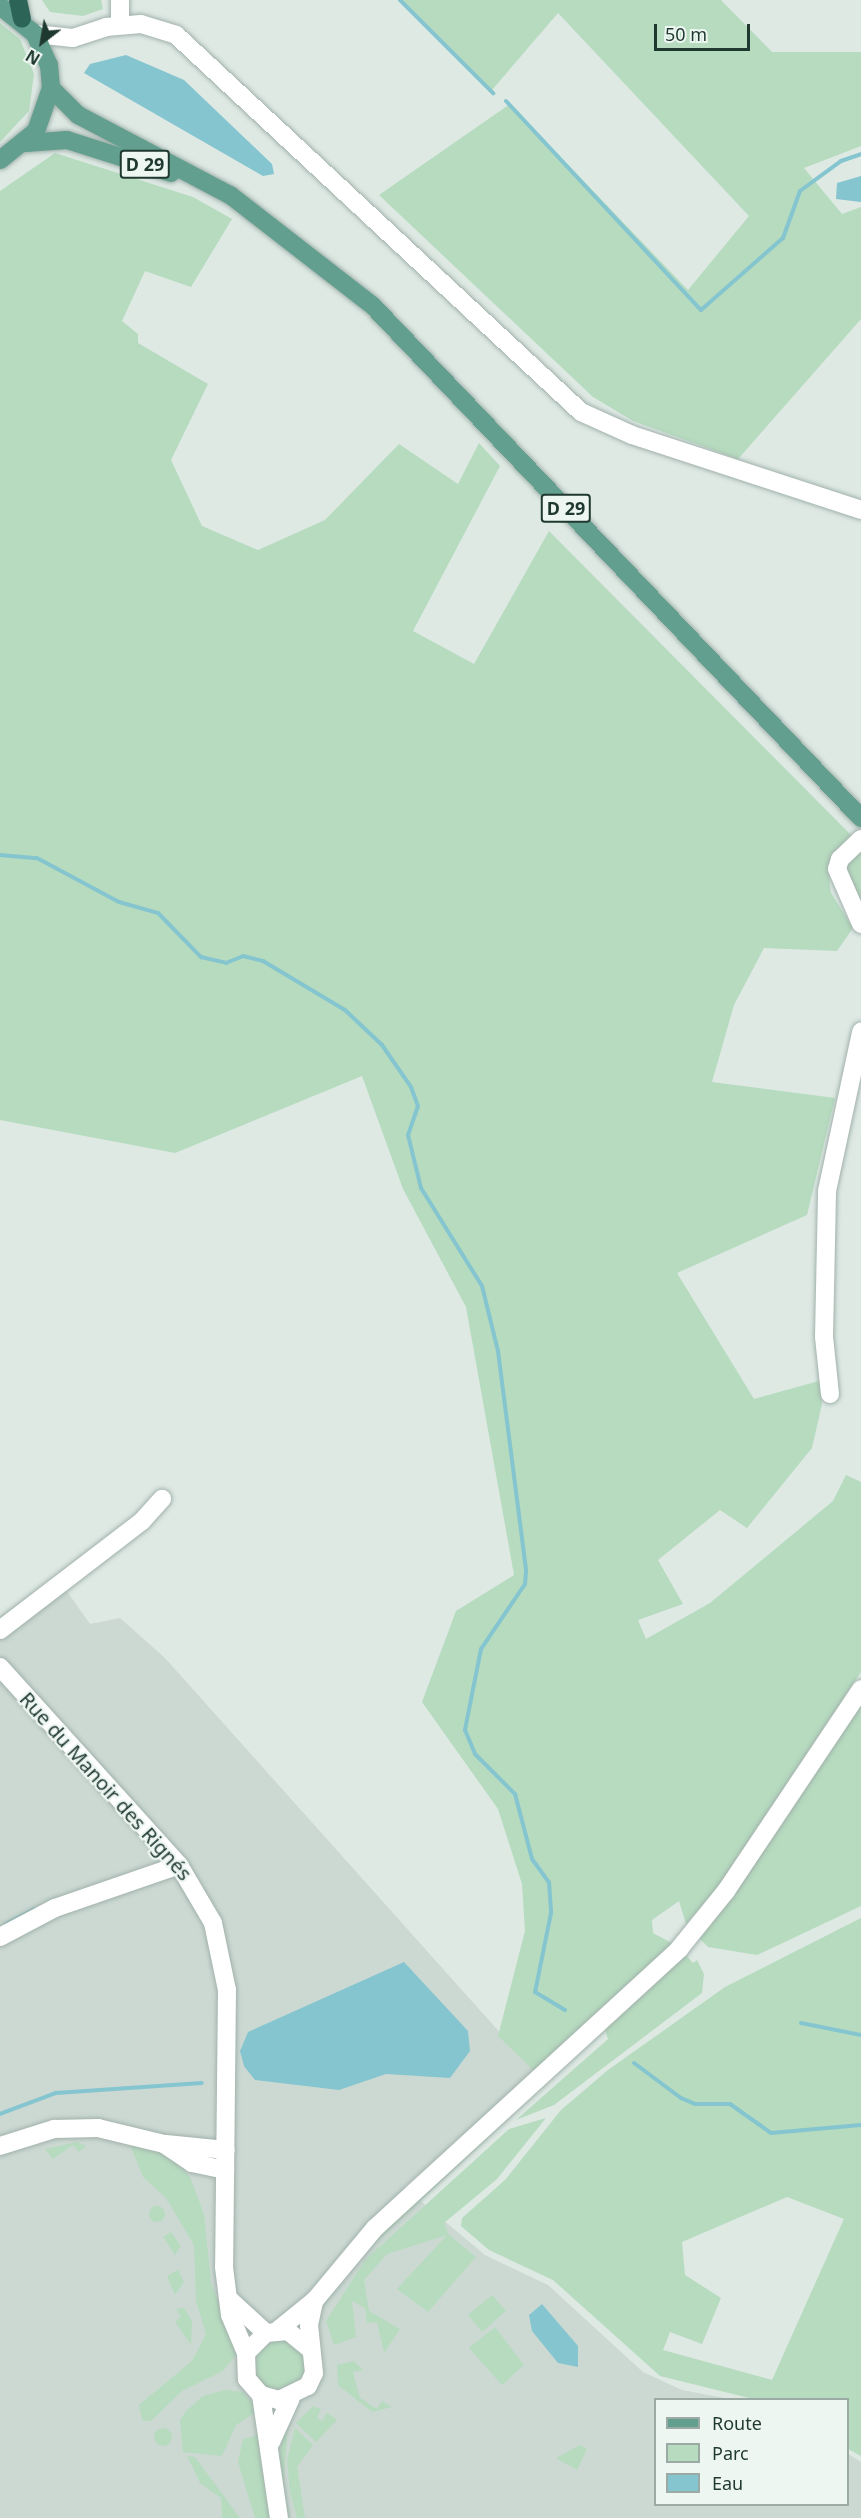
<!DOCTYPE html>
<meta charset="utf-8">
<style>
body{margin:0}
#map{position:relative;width:861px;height:2518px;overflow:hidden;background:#dee9e4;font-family:"Noto Sans",sans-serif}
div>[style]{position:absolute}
.built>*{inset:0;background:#ccd9d3}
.green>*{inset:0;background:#b6dbbf}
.round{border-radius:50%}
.water>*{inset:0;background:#85c5cf}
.stream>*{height:4px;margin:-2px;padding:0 2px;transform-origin:2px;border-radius:2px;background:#85c5cf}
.roads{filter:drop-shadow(0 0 2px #a1b1ab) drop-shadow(0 0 2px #a1b1ab)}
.minor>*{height:18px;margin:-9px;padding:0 9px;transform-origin:9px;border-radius:9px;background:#fff}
.major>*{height:18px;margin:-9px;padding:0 9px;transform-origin:9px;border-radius:9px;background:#629f8e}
.highway>*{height:18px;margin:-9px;padding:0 9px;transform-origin:9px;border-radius:9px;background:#2c6457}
span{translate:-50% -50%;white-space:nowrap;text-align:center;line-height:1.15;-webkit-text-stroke:4.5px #eef6f2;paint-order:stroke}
.shield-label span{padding:2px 4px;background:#eef6f2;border:2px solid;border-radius:4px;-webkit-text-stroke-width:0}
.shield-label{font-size:18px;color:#1f3931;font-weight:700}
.street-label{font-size:20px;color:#1f3931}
.legend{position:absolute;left:654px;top:2398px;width:195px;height:108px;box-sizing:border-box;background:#eef6f2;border:2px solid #9baaa5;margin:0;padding:8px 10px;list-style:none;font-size:18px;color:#1f3931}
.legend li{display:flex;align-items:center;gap:12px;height:30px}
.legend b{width:30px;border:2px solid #9baaa5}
.north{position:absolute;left:12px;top:12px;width:60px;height:60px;-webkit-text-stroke:4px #eef6f2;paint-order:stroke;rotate:211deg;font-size:16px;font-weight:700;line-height:24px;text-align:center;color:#1f3931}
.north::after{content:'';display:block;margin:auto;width:21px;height:27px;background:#1f3931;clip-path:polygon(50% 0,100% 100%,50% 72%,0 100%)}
.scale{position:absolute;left:654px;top:24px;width:96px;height:27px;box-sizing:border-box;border:3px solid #1f3931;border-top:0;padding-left:8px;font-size:18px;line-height:21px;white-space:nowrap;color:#1f3931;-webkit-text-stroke:4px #eef6f2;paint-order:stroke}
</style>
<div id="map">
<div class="built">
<div style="clip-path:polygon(56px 1576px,90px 1624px,120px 1618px,165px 1658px,537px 2074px,404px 2187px,485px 2255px,548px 2285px,643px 2372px,682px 2390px,730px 2399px,656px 2400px,656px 2504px,848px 2504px,848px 2454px,861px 2462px,861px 2518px,0 2518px,0 1617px)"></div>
</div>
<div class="green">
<div style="clip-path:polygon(42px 0,101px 0,103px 9px,83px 16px,50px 12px)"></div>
<div style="clip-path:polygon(402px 0,721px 0,772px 52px,861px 52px,861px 146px,804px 168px,842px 214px,861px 207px,861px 319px,738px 459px,633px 421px,593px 397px,379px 195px,510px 104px,688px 290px,749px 216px,558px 13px,492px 90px)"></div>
<div style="clip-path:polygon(0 23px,20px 39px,34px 74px,29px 111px,0 142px)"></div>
<div style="clip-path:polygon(55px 153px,193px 197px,232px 219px,191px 287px,145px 271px,122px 321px,138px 334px,138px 343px,208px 384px,171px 460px,202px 526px,258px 550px,325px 520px,399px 444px,458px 484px,479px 443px,500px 466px,413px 631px,474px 664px,549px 531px,854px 838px,831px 864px,829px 876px,831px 893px,853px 928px,837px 951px,764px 948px,734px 1005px,712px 1082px,835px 1098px,807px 1215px,677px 1273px,754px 1399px,819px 1381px,822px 1404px,812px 1448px,747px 1528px,720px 1510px,658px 1560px,683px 1604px,638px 1620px,646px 1639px,710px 1603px,833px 1501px,846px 1475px,861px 1482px,861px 1672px,717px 1889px,686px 1924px,679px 1901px,652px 1920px,653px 1933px,675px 1945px,537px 2074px,498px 2036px,525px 1931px,522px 1884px,498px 1809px,422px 1702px,456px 1611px,514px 1575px,466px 1307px,403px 1189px,362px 1076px,175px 1153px,0 1120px,0 191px)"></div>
<div style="clip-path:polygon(861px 847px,861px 912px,845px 881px,848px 861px)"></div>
<div style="clip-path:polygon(861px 1702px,861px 1906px,757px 1955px,708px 1947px,699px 1938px)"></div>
<div style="clip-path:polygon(evenodd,861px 1918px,861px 2456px,848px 2449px,848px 2400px,753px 2399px,660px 2376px,553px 2280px,489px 2250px,461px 2226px,462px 2218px,505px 2180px,561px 2110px,608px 2070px,725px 1987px,861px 1918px,787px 2197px,844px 2219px,772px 2380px,663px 2350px,670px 2332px,702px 2344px,721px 2298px,685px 2275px,682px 2242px,787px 2197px)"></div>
<div style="clip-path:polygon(684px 1953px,693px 1963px,697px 1960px,704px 1974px,702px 1993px,554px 2105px,516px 2120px,608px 2039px,605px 2029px)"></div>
<div style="clip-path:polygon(597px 2036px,356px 2261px,317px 2316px,351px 2261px)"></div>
<div style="clip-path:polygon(546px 2118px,497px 2179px,444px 2223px,449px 2235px,476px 2257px,428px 2312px,397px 2289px,447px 2235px,387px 2254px,364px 2280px,369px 2311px,400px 2329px,384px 2353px,377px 2322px,367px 2323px,365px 2308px,352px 2301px,356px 2337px,334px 2345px,326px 2321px,365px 2260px,509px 2129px)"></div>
<div style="clip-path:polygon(77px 2142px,86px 2146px,79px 2152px,73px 2145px,53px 2159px,45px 2149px)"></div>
<div style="clip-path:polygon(129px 2142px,166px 2154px,190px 2177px,204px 2214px,211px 2283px,238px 2352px,223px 2371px,182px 2391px,151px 2421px,142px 2420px,139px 2405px,192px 2361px,206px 2334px,196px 2301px,194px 2245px,166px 2198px,143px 2177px)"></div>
<div class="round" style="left:149px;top:2206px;width:16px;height:16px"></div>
<div style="clip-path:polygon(171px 2232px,181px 2246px,175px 2255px,163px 2237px)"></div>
<div style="clip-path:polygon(178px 2270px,184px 2282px,175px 2295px,167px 2276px)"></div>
<div style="clip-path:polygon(492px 2295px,506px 2311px,482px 2332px,468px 2315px)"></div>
<div style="clip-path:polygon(184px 2308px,192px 2321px,191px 2345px,175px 2322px,181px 2316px,176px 2309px)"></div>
<div style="clip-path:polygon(495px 2327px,524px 2365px,502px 2385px,469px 2348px)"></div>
<div class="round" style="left:254px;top:2339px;width:52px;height:52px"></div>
<div style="clip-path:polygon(354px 2361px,363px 2370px,353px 2372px,360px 2398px,377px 2409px,382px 2401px,392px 2407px,372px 2412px,338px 2385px,337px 2365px)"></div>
<div style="clip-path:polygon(225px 2390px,243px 2392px,259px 2410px,236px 2425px,222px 2456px,183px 2452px,180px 2420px,186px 2411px,203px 2396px)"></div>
<div style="clip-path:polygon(313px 2406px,321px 2409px,317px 2418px,322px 2421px,327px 2413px,337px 2420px,316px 2442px,296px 2423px)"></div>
<div style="clip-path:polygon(263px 2423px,273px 2518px,255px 2518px,238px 2462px,243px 2439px,255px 2436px)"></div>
<div style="clip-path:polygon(284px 2425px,288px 2426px,283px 2486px,290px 2518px,286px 2518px,278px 2467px)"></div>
<div class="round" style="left:154px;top:2428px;width:18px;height:18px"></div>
<div style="clip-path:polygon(295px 2428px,313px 2445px,297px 2467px,305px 2518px,297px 2518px,290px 2492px,287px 2460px)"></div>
<div style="clip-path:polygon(580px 2445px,587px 2449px,577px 2470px,556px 2458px)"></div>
<div style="clip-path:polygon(187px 2456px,195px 2457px,240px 2518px,222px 2518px,221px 2498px,200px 2483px)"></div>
</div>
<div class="water">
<div style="clip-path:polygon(126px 55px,184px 80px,272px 164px,274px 174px,263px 176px,84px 73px,90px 64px)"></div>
<div style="clip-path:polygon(861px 176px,861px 202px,836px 199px,837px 183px)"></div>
<div style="clip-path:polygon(404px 1962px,468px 2031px,470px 2051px,450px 2078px,386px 2074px,339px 2090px,255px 2080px,244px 2066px,240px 2051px,248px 2032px)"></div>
<div style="clip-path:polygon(542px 2304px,578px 2346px,578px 2367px,558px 2363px,532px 2331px,529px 2315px)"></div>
</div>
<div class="stream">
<div style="left:400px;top:0;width:132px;rotate:45deg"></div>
<div style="left:506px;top:101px;width:286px;rotate:47deg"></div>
<div style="left:701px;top:310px;width:109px;rotate:-41.3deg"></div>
<div style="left:783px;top:238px;width:50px;rotate:-70.1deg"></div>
<div style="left:800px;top:191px;width:51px;rotate:-36.2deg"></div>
<div style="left:841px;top:161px;width:21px;rotate:-19deg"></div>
<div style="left:0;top:855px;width:37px;rotate:5deg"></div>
<div style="left:37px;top:858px;width:93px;rotate:28.2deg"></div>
<div style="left:119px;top:902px;width:41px;rotate:15.8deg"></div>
<div style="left:158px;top:913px;width:62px;rotate:45.7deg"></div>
<div style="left:201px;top:957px;width:26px;rotate:13deg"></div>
<div style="left:226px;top:963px;width:18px;rotate:-22deg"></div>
<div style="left:243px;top:956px;width:21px;rotate:14deg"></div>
<div style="left:263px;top:961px;width:96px;rotate:30.9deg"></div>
<div style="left:345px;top:1010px;width:51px;rotate:43.4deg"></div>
<div style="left:382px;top:1045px;width:51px;rotate:55.4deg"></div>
<div style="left:411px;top:1087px;width:20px;rotate:70deg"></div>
<div style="left:418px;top:1106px;width:31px;rotate:109deg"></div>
<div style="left:408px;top:1135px;width:55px;rotate:76.2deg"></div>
<div style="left:421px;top:1188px;width:115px;rotate:58.1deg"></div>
<div style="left:482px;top:1286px;width:67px;rotate:76.2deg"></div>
<div style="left:498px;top:1351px;width:222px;rotate:82.7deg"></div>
<div style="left:526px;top:1571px;width:13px;rotate:94deg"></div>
<div style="left:525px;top:1584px;width:78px;rotate:124.1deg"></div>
<div style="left:481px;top:1649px;width:83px;rotate:101.2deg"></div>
<div style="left:465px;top:1730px;width:26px;rotate:67deg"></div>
<div style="left:475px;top:1754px;width:57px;rotate:45deg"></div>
<div style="left:515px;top:1794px;width:67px;rotate:75.3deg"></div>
<div style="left:532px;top:1859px;width:29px;rotate:54deg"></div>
<div style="left:549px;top:1882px;width:31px;rotate:86deg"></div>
<div style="left:551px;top:1913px;width:81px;rotate:101.4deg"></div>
<div style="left:535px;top:1992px;width:35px;rotate:31deg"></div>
<div style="left:6px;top:1924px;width:32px;rotate:-28deg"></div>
<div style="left:801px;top:2023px;width:61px;rotate:11.3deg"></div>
<div style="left:634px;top:2063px;width:59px;rotate:36.7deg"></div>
<div style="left:681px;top:2098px;width:15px;rotate:23deg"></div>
<div style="left:695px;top:2104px;width:35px"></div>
<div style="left:730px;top:2104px;width:50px;rotate:35.3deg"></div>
<div style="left:771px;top:2133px;width:90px;rotate:-5.1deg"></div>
<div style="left:0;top:2114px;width:60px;rotate:-20.6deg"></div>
<div style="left:56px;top:2093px;width:146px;rotate:-3.9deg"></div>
</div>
<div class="roads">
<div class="minor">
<div style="left:120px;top:0;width:24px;rotate:90deg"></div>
<div style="left:35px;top:34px;width:38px;rotate:6deg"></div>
<div style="left:73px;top:38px;width:35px;rotate:-18deg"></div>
<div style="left:106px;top:27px;width:35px;rotate:-5deg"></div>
<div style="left:141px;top:24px;width:37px;rotate:17deg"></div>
<div style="left:176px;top:35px;width:553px;rotate:42.95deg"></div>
<div style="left:581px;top:412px;width:56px;rotate:24.3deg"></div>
<div style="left:632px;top:435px;width:241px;rotate:18.1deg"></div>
<div style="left:861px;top:839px;width:29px;rotate:136deg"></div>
<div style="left:840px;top:859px;width:10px;rotate:107deg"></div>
<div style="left:837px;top:869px;width:60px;rotate:66.4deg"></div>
<div style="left:830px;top:1394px;width:57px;rotate:-96deg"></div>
<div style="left:824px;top:1337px;width:146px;rotate:-88.8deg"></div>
<div style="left:827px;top:1191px;width:163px;rotate:-77.9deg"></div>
<div style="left:0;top:1630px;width:179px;rotate:-37.5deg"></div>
<div style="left:142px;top:1521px;width:30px;rotate:-48deg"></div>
<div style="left:0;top:1667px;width:267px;rotate:47.9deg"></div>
<div style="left:179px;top:1865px;width:67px;rotate:59.6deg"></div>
<div style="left:213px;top:1923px;width:68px;rotate:78.2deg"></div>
<div style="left:227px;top:1990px;width:277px;rotate:90.6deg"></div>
<div style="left:224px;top:2267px;width:48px;rotate:82.9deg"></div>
<div style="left:230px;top:2315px;width:41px;rotate:67.2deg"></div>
<div style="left:0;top:1937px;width:62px;rotate:-27.8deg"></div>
<div style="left:55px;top:1908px;width:131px;rotate:-19.1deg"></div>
<div style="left:166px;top:2144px;width:60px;rotate:5.7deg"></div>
<div style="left:0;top:2146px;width:57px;rotate:-17.5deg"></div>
<div style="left:54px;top:2129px;width:44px;rotate:-1.3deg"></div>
<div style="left:98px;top:2128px;width:68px;rotate:13.6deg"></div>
<div style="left:164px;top:2144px;width:34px;rotate:34deg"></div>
<div style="left:192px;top:2163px;width:34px;rotate:12deg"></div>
<div style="left:229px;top:2299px;width:50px;rotate:42.6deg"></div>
<div style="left:278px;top:2330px;width:48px;rotate:-39deg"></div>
<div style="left:315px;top:2300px;width:94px;rotate:-50.2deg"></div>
<div style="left:375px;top:2228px;width:413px;rotate:-42.5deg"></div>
<div style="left:679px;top:1949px;width:75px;rotate:-51deg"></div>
<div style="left:726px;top:1891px;width:243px;rotate:-56.2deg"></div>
<div style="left:310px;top:2349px;width:28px;rotate:-141deg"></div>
<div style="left:288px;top:2331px;width:22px;rotate:175deg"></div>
<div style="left:266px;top:2333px;width:28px;rotate:135deg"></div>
<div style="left:246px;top:2353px;width:26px;rotate:88deg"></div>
<div style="left:247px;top:2379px;width:21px;rotate:49deg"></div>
<div style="left:261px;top:2395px;width:19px;rotate:16deg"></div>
<div style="left:279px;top:2400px;width:32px;rotate:-26deg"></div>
<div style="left:308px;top:2386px;width:14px;rotate:-65deg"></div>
<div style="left:314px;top:2373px;width:48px;rotate:-95.9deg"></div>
<div style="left:309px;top:2325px;width:25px;rotate:-78deg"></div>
<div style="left:261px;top:2395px;width:124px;rotate:81.7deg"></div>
<div style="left:271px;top:2442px;width:48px;rotate:-65.6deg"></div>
</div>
<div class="major">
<div style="left:0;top:6px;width:45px;rotate:38.7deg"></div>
<div style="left:35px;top:34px;width:34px;rotate:66deg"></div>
<div style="left:49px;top:65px;width:23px;rotate:85deg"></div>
<div style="left:51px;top:88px;width:46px;rotate:109.2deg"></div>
<div style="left:36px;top:131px;width:46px;rotate:141.1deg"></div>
<div style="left:51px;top:88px;width:38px;rotate:45deg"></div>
<div style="left:78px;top:115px;width:172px;rotate:27.8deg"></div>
<div style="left:230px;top:195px;width:180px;rotate:37.8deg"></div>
<div style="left:372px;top:305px;width:709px;rotate:46.37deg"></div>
<div style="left:26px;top:143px;width:41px;rotate:-4.2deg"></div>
<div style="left:67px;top:140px;width:109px;rotate:17.6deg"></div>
</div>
<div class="highway">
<div style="left:18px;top:0;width:19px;rotate:78deg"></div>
</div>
</div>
<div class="shield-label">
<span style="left:145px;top:164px">D 29</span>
<span style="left:566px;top:508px">D 29</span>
</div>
<div class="street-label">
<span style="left:106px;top:1786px;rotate:48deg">Rue du Manoir des Rignés</span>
</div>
<ul class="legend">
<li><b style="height:8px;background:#629f8e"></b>Route</li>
<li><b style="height:16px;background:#b6dbbf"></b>Parc</li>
<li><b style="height:16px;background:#85c5cf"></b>Eau</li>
</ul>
<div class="north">N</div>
<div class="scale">50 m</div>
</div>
